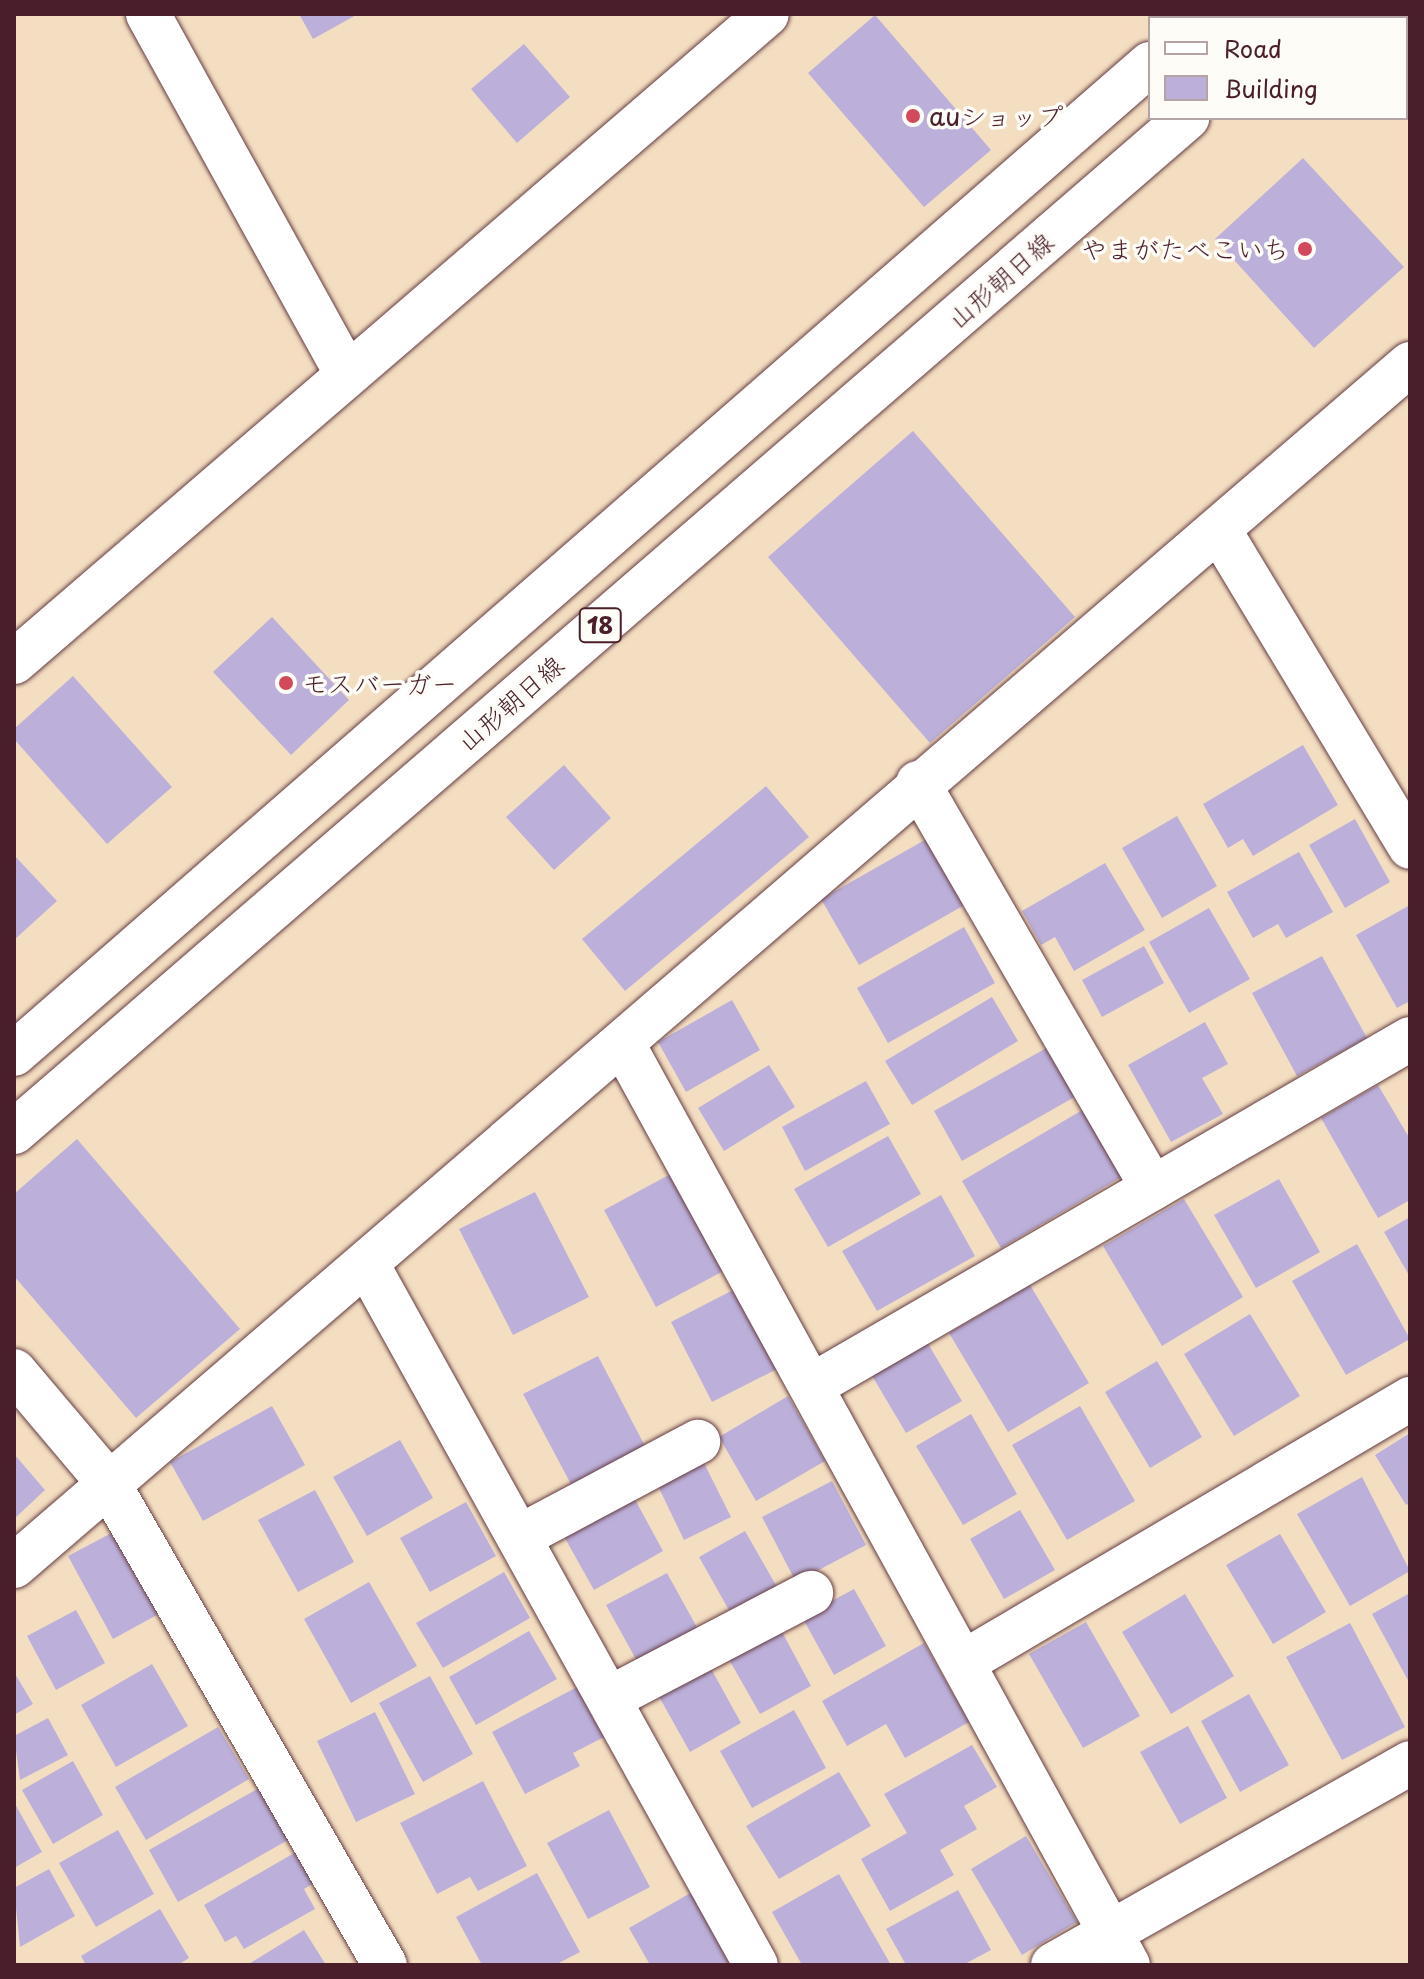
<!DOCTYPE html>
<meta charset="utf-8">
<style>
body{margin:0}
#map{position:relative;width:1424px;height:1979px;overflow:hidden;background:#f4dec1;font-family:"Playpen Sans","Klee One",sans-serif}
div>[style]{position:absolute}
.building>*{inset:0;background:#bcb0da}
.roads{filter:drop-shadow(0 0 2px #643c42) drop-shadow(0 0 2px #643c42)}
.minor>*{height:44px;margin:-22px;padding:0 22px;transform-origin:22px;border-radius:22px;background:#fff}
.major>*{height:44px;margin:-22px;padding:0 22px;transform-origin:22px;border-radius:22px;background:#fff}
.dots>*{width:22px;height:22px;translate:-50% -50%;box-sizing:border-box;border:4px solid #fdfcf7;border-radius:50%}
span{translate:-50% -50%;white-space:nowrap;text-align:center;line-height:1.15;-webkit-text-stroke:7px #fdfcf7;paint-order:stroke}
.shield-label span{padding:2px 6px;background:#fdfcf7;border:2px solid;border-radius:6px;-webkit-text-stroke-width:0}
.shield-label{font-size:24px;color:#4a1f2b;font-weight:700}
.poi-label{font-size:26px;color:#4a1f2b}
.left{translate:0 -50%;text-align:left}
.right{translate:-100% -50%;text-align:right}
.street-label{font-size:26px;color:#4a1f2b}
.frame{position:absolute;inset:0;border:16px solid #4a1f2b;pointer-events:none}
.legend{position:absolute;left:1148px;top:16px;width:260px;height:104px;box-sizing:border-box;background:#fdfcf7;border:2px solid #b5a4a5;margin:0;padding:10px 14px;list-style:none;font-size:24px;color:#4a1f2b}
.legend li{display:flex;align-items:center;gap:16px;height:40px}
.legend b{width:40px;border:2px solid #b5a4a5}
</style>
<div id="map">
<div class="building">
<div style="clip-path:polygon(299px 14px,358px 14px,313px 39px)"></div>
<div style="clip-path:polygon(875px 15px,991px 150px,924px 207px,808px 73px)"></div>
<div style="clip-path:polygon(524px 44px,570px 97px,517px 143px,471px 89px)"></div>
<div style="clip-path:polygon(1303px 158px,1404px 267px,1314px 348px,1215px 239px)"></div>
<div style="clip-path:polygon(913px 431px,1075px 617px,930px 743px,768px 557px)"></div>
<div style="clip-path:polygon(272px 617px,349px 700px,291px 755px,213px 672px)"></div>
<div style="clip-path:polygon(73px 676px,172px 787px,107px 844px,14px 739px,14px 729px)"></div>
<div style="clip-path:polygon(1303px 745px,1338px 805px,1253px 856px,1243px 839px,1228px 848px,1203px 804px)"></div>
<div style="clip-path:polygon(564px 765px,611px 818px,554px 870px,506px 817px)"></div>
<div style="clip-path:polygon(766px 786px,809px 837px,625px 991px,582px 939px)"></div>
<div style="clip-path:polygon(1177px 816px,1217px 886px,1162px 918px,1122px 848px)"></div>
<div style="clip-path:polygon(1355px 819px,1390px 882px,1345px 908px,1309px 845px)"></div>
<div style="clip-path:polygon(930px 837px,968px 903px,859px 965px,821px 899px)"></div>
<div style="clip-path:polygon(1299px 852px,1333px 912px,1286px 938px,1278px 924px,1253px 938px,1227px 892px)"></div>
<div style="clip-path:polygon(14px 855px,57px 901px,14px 940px)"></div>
<div style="clip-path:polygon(1105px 863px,1145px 930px,1074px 971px,1055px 937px,1041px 945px,1022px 911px)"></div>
<div style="clip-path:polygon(1410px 905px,1410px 1001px,1397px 1008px,1356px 935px)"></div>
<div style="clip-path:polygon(1209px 908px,1250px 979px,1189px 1013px,1149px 942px)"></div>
<div style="clip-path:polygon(964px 927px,995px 983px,888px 1043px,857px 988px)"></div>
<div style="clip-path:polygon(1144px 946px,1164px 983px,1102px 1017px,1082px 980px)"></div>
<div style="clip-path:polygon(1322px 956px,1367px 1038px,1297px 1076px,1252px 993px)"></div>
<div style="clip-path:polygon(992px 997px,1018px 1041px,912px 1105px,885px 1061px)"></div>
<div style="clip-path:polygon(732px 1000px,760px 1050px,686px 1092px,658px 1042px)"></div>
<div style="clip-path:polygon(1205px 1022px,1228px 1064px,1202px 1078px,1223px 1114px,1171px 1142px,1128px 1065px)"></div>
<div style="clip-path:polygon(1050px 1046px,1078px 1095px,962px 1161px,934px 1111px)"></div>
<div style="clip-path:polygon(769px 1065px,795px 1107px,724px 1151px,698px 1108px)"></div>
<div style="clip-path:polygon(866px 1081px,890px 1124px,805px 1171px,782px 1127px)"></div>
<div style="clip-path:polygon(1378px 1085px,1410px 1139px,1410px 1200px,1378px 1218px,1321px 1118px)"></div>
<div style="clip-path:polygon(1084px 1109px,1123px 1176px,1001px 1248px,962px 1181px)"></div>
<div style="clip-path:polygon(888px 1136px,921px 1194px,828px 1247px,794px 1189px)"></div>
<div style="clip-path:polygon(77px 1139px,240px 1329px,136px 1418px,14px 1276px,14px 1194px)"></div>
<div style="clip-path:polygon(676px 1171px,729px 1268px,656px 1307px,604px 1210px)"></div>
<div style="clip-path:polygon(1279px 1179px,1320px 1252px,1256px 1288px,1214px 1215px)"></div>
<div style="clip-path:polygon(535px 1192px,589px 1297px,513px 1335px,459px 1229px)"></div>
<div style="clip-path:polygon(941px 1195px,975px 1256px,877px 1311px,842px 1251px)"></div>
<div style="clip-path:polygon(1184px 1199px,1243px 1297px,1162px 1346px,1103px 1246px)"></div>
<div style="clip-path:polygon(1410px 1217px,1410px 1277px,1384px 1232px)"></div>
<div style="clip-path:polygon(1357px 1244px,1410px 1339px,1346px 1375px,1292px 1281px)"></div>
<div style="clip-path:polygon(1030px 1285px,1089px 1383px,1008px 1432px,949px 1333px)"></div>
<div style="clip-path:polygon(737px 1288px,779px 1368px,712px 1402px,671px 1322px)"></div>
<div style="clip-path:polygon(1250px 1314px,1300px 1396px,1234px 1436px,1184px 1354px)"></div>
<div style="clip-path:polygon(927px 1342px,962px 1401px,906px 1433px,871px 1374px)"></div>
<div style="clip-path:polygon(598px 1356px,647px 1450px,573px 1488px,523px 1394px)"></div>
<div style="clip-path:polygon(1157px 1361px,1202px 1437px,1150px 1468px,1105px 1392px)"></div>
<div style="clip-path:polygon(788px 1396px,825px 1461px,756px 1501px,719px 1437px)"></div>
<div style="clip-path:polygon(272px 1406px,305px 1465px,203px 1521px,170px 1462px)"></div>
<div style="clip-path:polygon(1080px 1406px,1135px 1501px,1067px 1540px,1012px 1445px)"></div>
<div style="clip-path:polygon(971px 1414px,1017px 1494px,963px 1525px,916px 1446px)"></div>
<div style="clip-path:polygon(1410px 1433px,1410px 1503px,1406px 1505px,1375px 1455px)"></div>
<div style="clip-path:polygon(400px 1440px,433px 1498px,367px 1536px,333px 1477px)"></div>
<div style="clip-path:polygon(14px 1454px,45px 1490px,14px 1519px)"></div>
<div style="clip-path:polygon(703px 1461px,731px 1517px,684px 1540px,657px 1484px)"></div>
<div style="clip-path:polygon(1362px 1477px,1410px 1571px,1350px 1606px,1297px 1514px)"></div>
<div style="clip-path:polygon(832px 1481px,866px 1545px,796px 1582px,762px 1517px)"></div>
<div style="clip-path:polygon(315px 1490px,354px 1562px,298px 1592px,258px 1520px)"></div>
<div style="clip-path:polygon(632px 1494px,663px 1551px,594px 1590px,562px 1533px)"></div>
<div style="clip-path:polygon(466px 1502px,496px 1556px,430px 1592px,400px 1538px)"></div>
<div style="clip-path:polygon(1020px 1510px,1055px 1570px,1004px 1599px,970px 1539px)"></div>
<div style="clip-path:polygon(121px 1528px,166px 1610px,113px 1639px,68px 1556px)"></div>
<div style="clip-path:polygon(745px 1531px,781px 1594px,734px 1619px,699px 1557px)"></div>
<div style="clip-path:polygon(1280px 1534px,1326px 1612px,1273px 1644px,1226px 1565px)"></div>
<div style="clip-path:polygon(504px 1572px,530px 1618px,443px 1668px,416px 1623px)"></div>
<div style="clip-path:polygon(667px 1573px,699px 1631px,638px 1663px,606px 1605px)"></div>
<div style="clip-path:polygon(369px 1582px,417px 1666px,351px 1703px,304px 1619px)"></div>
<div style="clip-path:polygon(854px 1589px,886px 1646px,834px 1675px,802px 1617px)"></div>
<div style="clip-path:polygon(1410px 1593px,1410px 1684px,1372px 1614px)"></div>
<div style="clip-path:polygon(1185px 1594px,1234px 1676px,1171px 1714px,1122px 1632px)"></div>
<div style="clip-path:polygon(76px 1610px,105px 1663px,56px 1690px,27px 1636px)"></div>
<div style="clip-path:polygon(1086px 1622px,1140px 1716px,1083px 1748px,1029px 1654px)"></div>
<div style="clip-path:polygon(1350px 1623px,1405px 1727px,1342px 1760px,1286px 1657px)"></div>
<div style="clip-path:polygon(780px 1628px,811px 1686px,760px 1714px,727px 1656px)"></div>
<div style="clip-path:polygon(529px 1631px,557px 1679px,476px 1725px,449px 1677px)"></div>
<div style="clip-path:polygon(924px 1643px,969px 1722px,905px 1758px,886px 1724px,847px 1746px,822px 1701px)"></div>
<div style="clip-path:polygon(152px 1664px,188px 1726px,116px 1767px,81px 1705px)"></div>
<div style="clip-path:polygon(709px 1665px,741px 1723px,690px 1752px,657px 1693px)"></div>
<div style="clip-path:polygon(14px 1672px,33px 1704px,14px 1715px)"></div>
<div style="clip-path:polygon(430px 1676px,473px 1754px,423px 1782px,379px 1703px)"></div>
<div style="clip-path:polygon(579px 1686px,606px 1736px,573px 1753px,580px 1766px,525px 1794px,492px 1732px)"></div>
<div style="clip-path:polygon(1249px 1694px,1289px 1765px,1240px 1792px,1201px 1721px)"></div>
<div style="clip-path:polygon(794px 1710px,826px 1768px,752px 1808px,720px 1751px)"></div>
<div style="clip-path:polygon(375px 1712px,415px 1794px,356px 1822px,317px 1741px)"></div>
<div style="clip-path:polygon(48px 1718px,68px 1755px,20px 1780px,14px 1736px)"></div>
<div style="clip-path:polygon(1188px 1726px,1227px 1798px,1180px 1824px,1140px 1752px)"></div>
<div style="clip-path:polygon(218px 1727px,249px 1779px,146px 1840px,115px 1787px)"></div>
<div style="clip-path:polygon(972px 1745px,997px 1787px,964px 1806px,977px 1829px,940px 1850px,954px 1875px,890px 1911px,861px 1859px,907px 1833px,884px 1794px)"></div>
<div style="clip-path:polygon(73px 1761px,103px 1815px,53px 1844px,22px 1790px)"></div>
<div style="clip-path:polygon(839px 1772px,871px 1826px,779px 1879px,746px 1826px)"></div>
<div style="clip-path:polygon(483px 1781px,527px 1866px,478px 1891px,470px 1877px,437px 1894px,400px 1823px)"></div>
<div style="clip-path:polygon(261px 1787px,290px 1839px,178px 1902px,149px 1850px)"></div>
<div style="clip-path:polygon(14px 1802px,42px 1852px,14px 1868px)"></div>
<div style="clip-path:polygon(609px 1810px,650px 1887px,588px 1919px,547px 1843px)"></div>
<div style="clip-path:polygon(118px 1830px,154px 1894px,96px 1927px,59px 1863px)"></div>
<div style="clip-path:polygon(1026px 1836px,1077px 1922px,1022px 1955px,971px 1869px)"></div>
<div style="clip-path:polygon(296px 1852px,314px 1883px,304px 1889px,315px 1909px,244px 1949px,236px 1936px,225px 1942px,204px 1905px)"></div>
<div style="clip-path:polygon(49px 1869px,75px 1916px,20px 1947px,14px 1888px)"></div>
<div style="clip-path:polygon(537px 1873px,580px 1952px,555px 1965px,482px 1965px,456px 1917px)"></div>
<div style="clip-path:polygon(839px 1874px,891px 1965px,802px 1965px,772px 1912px)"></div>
<div style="clip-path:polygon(958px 1890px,991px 1950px,963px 1965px,906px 1965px,886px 1929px)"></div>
<div style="clip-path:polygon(694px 1891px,736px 1965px,650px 1965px,629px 1928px)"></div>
<div style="clip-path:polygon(160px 1909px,189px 1958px,178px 1965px,86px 1965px,81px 1956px)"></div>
<div style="clip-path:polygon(304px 1930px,326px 1965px,247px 1965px)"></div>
</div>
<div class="roads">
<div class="minor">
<div style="left:148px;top:14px;width:411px;rotate:61.1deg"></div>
<div style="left:1219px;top:530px;width:370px;rotate:58.9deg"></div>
<div style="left:14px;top:662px;width:993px;rotate:-40.71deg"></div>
<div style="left:918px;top:783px;width:468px;rotate:59.9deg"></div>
<div style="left:624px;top:1046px;width:1048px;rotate:61.26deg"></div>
<div style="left:368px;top:1266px;width:799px;rotate:60.97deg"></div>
<div style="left:14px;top:1371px;width:144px;rotate:49.8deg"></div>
<div style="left:107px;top:1481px;width:558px;rotate:60.13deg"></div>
<div style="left:813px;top:1385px;width:690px;rotate:-30.1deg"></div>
<div style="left:519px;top:1537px;width:203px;rotate:-28deg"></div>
<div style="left:14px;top:1566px;width:1842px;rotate:-40.73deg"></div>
<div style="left:964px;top:1662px;width:518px;rotate:-30.53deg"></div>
<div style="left:610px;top:1698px;width:227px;rotate:-27.6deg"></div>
<div style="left:1053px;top:1965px;width:410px;rotate:-29.5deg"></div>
</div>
<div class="major">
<div style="left:1203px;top:18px;width:6px;rotate:-45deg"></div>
<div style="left:1303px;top:18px;width:6px;rotate:-45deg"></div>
<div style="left:14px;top:1054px;width:1507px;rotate:-41.07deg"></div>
<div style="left:14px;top:1132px;width:1551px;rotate:-40.84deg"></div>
</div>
</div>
<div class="dots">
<div style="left:913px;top:116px;background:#d1495b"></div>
<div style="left:1305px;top:249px;background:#d1495b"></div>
<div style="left:286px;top:683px;background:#d1495b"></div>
</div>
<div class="shield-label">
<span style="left:600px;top:625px">18</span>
</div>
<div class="poi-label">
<span class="left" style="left:929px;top:116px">auショップ</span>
<span class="right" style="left:1289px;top:249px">やまがたべこいち</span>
<span class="left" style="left:302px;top:683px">モスバーガー</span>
</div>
<div class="street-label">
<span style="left:1000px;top:280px;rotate:-41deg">山形朝日線</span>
<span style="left:510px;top:703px;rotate:-41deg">山形朝日線</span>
</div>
<div class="frame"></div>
<ul class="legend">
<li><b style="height:10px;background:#fff"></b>Road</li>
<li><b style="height:22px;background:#bcb0da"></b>Building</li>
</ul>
</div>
